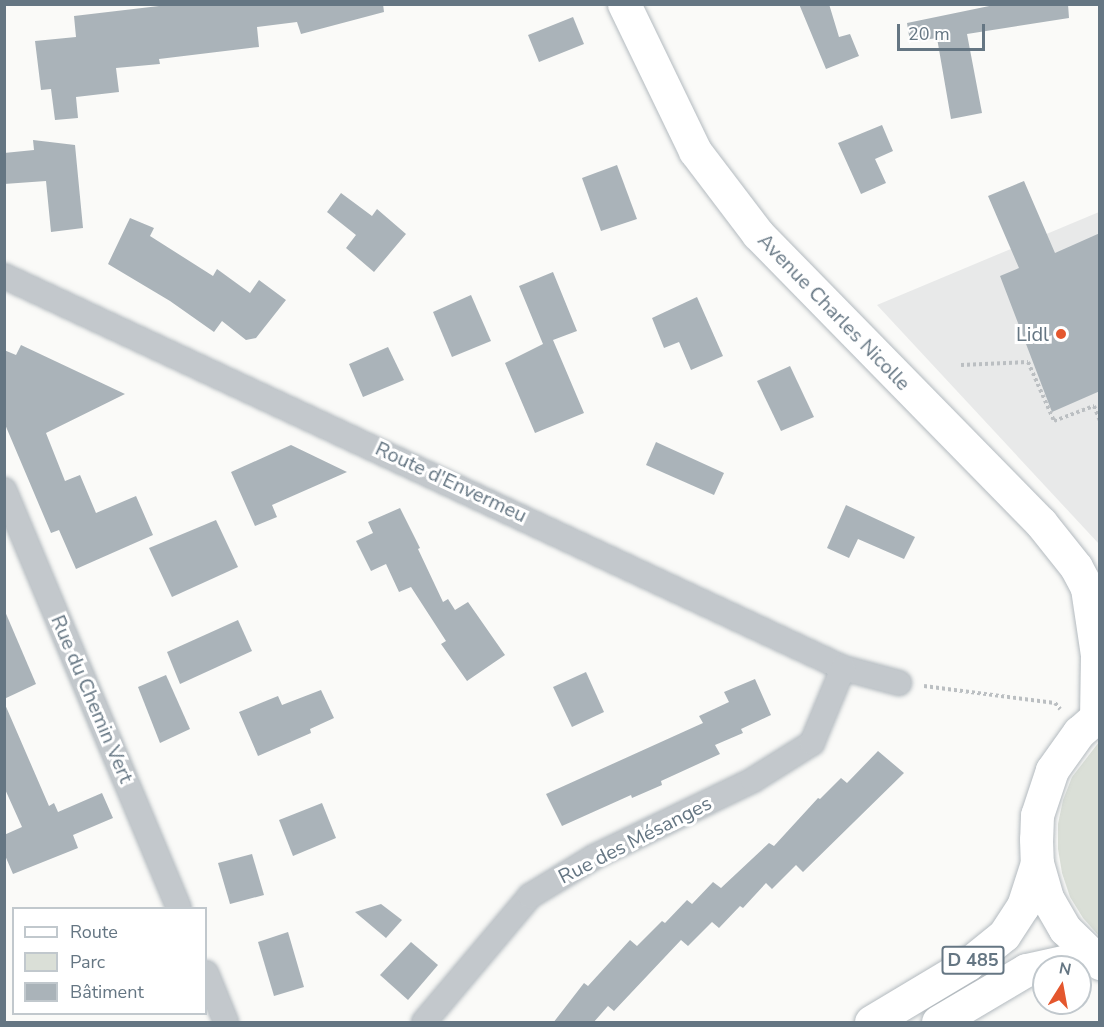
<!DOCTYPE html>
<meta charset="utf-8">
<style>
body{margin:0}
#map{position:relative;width:1104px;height:1027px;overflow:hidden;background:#fafaf8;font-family:"Nunito Sans",sans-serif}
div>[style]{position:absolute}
.built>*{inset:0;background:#e8e9e9}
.green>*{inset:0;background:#dadfd7}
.building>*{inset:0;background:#aab3b9}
.path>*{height:4px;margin-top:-2px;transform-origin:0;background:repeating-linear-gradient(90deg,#bbbfc2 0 3px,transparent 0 6px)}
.roads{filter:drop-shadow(0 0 2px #b3babf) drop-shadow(0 0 2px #b3babf)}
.street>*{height:24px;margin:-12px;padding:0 12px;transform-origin:12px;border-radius:12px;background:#c3c8cc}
.secondary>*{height:33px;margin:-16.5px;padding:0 16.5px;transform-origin:16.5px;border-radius:16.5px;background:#fff}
.primary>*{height:33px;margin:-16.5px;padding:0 16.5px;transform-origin:16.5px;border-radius:16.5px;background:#fff}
.highway>*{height:33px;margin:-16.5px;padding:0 16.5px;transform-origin:16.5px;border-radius:16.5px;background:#fff}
.dots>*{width:16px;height:16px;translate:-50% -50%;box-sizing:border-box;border:3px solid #fff;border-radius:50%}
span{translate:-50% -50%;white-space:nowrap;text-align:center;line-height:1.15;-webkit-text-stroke:6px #fff;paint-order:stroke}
.shield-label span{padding:2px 4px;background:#fff;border:2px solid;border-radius:4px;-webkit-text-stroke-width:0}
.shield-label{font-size:18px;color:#657683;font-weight:700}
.street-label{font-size:20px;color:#657683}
.poi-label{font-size:20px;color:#657683}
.right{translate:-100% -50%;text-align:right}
.frame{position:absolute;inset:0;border:6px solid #657683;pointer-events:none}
.legend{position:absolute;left:12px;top:907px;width:195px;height:108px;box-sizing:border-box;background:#fff;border:2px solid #c1c8cd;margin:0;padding:8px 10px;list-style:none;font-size:18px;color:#657683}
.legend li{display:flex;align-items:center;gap:12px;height:30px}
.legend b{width:30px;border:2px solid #c1c8cd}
.north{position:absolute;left:1032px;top:955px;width:60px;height:60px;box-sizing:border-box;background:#fff;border:2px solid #c1c8cd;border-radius:50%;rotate:11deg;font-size:16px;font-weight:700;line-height:24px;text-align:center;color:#657683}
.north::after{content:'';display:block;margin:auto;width:21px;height:27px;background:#e4572e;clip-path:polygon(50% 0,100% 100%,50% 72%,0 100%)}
.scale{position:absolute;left:897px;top:24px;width:88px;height:27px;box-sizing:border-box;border:3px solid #657683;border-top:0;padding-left:8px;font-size:18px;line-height:21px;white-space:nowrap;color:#657683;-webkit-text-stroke:4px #fff;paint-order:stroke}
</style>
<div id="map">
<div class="built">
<div style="clip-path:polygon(1099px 212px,1099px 544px,877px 305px)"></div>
</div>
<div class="green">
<div style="clip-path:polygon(1099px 742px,1099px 936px,1083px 918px,1070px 897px,1062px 873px,1058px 849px,1058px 824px,1063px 800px,1072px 777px)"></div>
</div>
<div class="building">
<div style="clip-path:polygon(176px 4px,383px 4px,384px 12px,301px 34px,297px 22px,257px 27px,259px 47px,159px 59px,160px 64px,116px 68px,119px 92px,76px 97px,78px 118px,55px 120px,51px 89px,41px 90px,35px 41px,76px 37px,74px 16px)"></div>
<div style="clip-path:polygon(799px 4px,829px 4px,839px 37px,850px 34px,859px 56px,826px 69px)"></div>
<div style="clip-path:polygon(999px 4px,1068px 4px,1069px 18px,967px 34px,982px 113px,951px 119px,937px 38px,910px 42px,907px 23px)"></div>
<div style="clip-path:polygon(573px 17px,584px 44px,539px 62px,528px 35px)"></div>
<div style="clip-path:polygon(882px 125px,893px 151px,875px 159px,886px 183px,861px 194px,838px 143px)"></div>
<div style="clip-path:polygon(33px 140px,75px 145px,83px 228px,51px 232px,46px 181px,4px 184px,4px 153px,34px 150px)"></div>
<div style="clip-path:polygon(617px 165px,637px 219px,601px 231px,582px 178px)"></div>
<div style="clip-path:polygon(1024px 181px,1055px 253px,1100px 233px,1100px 391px,1052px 412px,1000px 276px,1019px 268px,988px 196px)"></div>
<div style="clip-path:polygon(341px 193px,372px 216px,377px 209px,406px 234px,374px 272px,346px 248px,356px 235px,327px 212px)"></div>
<div style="clip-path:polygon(130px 218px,154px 228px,150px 236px,213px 276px,217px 269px,250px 293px,259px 280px,286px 300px,256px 338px,246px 340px,222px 321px,214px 332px,170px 301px,108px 264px)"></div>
<div style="clip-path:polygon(553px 272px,577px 331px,553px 340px,584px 413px,535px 433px,505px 363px,543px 344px,519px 286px)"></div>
<div style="clip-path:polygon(471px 295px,491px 341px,452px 357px,433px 312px)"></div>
<div style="clip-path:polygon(697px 297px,723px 356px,691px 370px,679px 342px,664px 348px,652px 318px)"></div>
<div style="clip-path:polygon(21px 345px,125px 394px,46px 433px,65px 481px,80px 475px,96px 513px,136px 496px,153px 535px,76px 569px,59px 530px,51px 533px,4px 422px,4px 350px,16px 355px)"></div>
<div style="clip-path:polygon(388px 347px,404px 380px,363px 397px,349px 364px)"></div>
<div style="clip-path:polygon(790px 366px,814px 417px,781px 431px,757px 381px)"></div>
<div style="clip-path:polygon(656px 442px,724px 473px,714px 495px,646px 465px)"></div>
<div style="clip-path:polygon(291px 445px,347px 472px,272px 505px,277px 517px,255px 526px,231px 472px)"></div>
<div style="clip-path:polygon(846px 505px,915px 537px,904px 559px,858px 539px,849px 558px,827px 548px)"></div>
<div style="clip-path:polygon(400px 508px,420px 548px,418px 549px,443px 602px,448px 599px,455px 610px,468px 602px,505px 655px,467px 681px,441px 644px,446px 641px,411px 587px,399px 592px,386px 564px,371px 571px,356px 541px,373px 533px,368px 522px)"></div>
<div style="clip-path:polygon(216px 520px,238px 567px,172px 597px,149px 548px)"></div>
<div style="clip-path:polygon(4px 609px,36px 684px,4px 699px)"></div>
<div style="clip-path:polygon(238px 620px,252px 651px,180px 684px,167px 652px)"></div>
<div style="clip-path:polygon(586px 672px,604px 712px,572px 727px,553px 687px)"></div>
<div style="clip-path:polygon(166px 675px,190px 729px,160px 743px,138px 687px)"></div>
<div style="clip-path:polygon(755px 679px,771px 715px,741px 729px,743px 733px,715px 745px,720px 754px,661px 781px,662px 785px,632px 798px,631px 795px,562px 826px,546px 794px,703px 723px,699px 716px,729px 702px,724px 692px)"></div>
<div style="clip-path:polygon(321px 690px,334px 718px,310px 729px,311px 733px,258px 756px,239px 712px,278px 696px,282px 705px)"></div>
<div style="clip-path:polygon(4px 702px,49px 806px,54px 803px,58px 812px,102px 793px,113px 818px,73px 835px,78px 848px,13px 874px,4px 853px,4px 835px,22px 827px,4px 787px)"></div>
<div style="clip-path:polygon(878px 751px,904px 773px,803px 872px,796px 865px,772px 889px,766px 883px,743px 908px,740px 906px,719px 928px,712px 922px,688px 946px,681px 940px,614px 1011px,608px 1006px,593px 1023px,553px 1023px,584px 983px,588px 986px,630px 940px,637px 946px,662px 921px,665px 923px,687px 900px,692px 904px,713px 882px,721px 888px,769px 843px,774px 846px,818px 798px,820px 799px,841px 778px,847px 783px)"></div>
<div style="clip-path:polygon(322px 803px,336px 838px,293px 856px,279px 820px)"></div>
<div style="clip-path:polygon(252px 854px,264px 895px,230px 904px,218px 863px)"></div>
<div style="clip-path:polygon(381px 904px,402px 920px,386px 938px,355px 912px)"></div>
<div style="clip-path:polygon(288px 932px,304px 987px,274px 996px,258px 942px)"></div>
<div style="clip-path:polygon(411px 942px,438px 965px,408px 1000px,380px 975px)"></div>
</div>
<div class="path">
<div style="left:961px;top:365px;width:67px;rotate:-2.6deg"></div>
<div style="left:1028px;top:362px;width:64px;rotate:66.2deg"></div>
<div style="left:1054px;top:421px;width:43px;rotate:-20.6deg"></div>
<div style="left:1094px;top:406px;width:16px;rotate:68deg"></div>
<div style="left:924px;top:686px;width:132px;rotate:7.4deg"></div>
<div style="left:1055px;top:703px;width:8px;rotate:50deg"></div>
</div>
<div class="roads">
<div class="street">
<div style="left:4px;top:276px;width:926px;rotate:25.04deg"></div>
<div style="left:843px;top:668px;width:58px;rotate:15deg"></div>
<div style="left:4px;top:490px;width:453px;rotate:67.3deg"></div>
<div style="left:206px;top:973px;width:53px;rotate:67.8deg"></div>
<div style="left:424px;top:1022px;width:165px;rotate:-49.9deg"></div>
<div style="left:530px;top:896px;width:75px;rotate:-31.4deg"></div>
<div style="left:594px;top:857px;width:177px;rotate:-25.8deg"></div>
<div style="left:753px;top:780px;width:70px;rotate:-32.1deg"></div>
<div style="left:812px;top:743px;width:81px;rotate:-67.5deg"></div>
</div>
<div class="secondary">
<div style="left:624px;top:4px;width:163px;rotate:64.2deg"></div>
<div style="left:695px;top:151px;width:104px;rotate:52.8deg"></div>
<div style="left:758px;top:234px;width:404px;rotate:45.6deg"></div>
<div style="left:1041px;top:523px;width:56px;rotate:51.5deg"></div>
<div style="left:1076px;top:567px;width:24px;rotate:62deg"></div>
<div style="left:1087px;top:588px;width:21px;rotate:51deg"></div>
<div style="left:1087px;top:588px;width:68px;rotate:81.5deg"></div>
<div style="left:1097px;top:655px;width:61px;rotate:90.9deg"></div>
</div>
<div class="primary">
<div style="left:1100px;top:714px;width:28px;rotate:139deg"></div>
<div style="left:1079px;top:732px;width:47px;rotate:125.4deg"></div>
<div style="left:1052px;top:770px;width:47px;rotate:108.4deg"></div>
<div style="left:1037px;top:815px;width:24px;rotate:92deg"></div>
<div style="left:1036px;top:839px;width:24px;rotate:88deg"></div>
<div style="left:1037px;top:863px;width:36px;rotate:74deg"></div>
<div style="left:1047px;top:898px;width:36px;rotate:60deg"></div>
<div style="left:1065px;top:929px;width:49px;rotate:44.2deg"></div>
</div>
<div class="highway">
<div style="left:871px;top:1022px;width:113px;rotate:-30.9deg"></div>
<div style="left:968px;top:964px;width:46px;rotate:-38.9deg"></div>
<div style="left:1004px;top:935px;width:35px;rotate:-57deg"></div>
<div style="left:1023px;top:906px;width:45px;rotate:-72deg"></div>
<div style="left:938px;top:1022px;width:102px;rotate:-30.6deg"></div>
<div style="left:1026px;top:970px;width:66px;rotate:-12.3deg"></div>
</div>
</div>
<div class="dots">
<div style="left:1061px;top:334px;background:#e4572e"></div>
</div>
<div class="shield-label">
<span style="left:973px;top:960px">D 485</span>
</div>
<div class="street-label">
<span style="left:834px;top:312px;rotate:46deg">Avenue Charles Nicolle</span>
<span style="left:451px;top:482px;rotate:25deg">Route d'Envermeu</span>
<span style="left:92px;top:699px;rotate:67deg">Rue du Chemin Vert</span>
<span style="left:635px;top:840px;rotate:-27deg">Rue des Mésanges</span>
</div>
<div class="poi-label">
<span class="right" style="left:1049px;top:334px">Lidl</span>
</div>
<div class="frame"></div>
<ul class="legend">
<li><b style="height:8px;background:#fff"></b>Route</li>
<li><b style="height:16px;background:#dadfd7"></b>Parc</li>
<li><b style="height:16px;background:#aab3b9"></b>Bâtiment</li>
</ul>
<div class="north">N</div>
<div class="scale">20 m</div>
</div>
